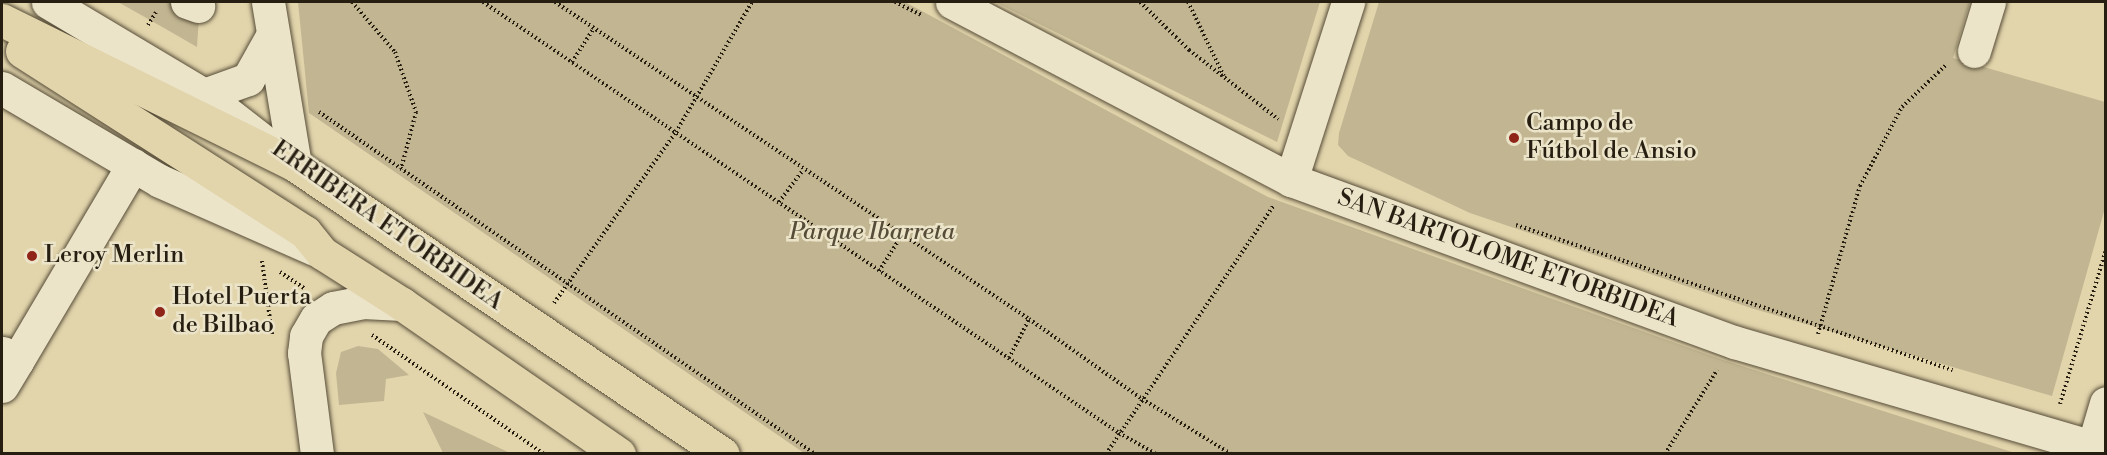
<!DOCTYPE html>
<meta charset="utf-8">
<style>
body{margin:0}
#map{position:relative;width:2107px;height:455px;overflow:hidden;background:#e2d5ac;font-family:"Libre Bodoni",serif}
div>[style]{position:absolute}
.green>*{inset:0;background:#c2b692}
.path>*{height:4px;margin-top:-2px;transform-origin:0;background:repeating-linear-gradient(90deg,#271e12 0 1.5px,transparent 0 4.5px)}
.roads{filter:drop-shadow(0 0 2px #564c38) drop-shadow(0 0 2px #564c38)}
.minor>*{height:33px;margin:-16.5px;padding:0 16.5px;transform-origin:16.5px;border-radius:16.5px;background:#ece4c9}
.major>*{height:33px;margin:-16.5px;padding:0 16.5px;transform-origin:16.5px;border-radius:16.5px;background:#e2d5ac}
.dots>*{width:16px;height:16px;translate:-50% -50%;box-sizing:border-box;border:3px solid #ece4c9;border-radius:50%}
span{translate:-50% -50%;white-space:nowrap;text-align:center;line-height:1.15;-webkit-text-stroke:5px #ece4c9;paint-order:stroke}
.poi-label{font-size:24px;color:#271e12}
.left{translate:0 -50%;text-align:left}
.street-label{font-size:24px;color:#271e12}
.park-label{font-size:24px;color:#564c38;font-style:italic}
.frame{position:absolute;inset:0;border:3px solid #271e12;pointer-events:none}
</style>
<div id="map">
<div class="green">
<div style="clip-path:polygon(118px 2px,200px 2px,197px 47px,150px 20px)"></div>
<div style="clip-path:polygon(298px 2px,905px 2px,1268px 197px,1723px 360px,2015px 453px,804px 453px,309px 113px)"></div>
<div style="clip-path:polygon(995px 2px,1320px 2px,1277px 142px)"></div>
<div style="clip-path:polygon(1379px 2px,1970px 2px,1953px 58px,2105px 102px,2105px 208px,2052px 396px,1751px 308px,1470px 213px,1348px 156px,1338px 145px,1339px 133px)"></div>
<div style="clip-path:polygon(358px 346px,378px 349px,409px 375px,386px 379px,384px 401px,339px 405px,336px 373px,341px 352px)"></div>
<div style="clip-path:polygon(423px 412px,508px 452px,511px 453px,443px 453px)"></div>
</div>
<div class="path">
<div style="left:352px;top:2px;width:66px;rotate:49.3deg"></div>
<div style="left:395px;top:52px;width:64px;rotate:70.7deg"></div>
<div style="left:416px;top:112px;width:59px;rotate:104.7deg"></div>
<div style="left:483px;top:2px;width:768px;rotate:34.12deg"></div>
<div style="left:1119px;top:433px;width:43px;rotate:29.6deg"></div>
<div style="left:555px;top:2px;width:570px;rotate:33.77deg"></div>
<div style="left:1029px;top:319px;width:138px;rotate:35.3deg"></div>
<div style="left:1142px;top:399px;width:105px;rotate:31.7deg"></div>
<div style="left:895px;top:2px;width:30px;rotate:26deg"></div>
<div style="left:1140px;top:2px;width:69px;rotate:44.4deg"></div>
<div style="left:1189px;top:50px;width:113px;rotate:37.8deg"></div>
<div style="left:1188px;top:2px;width:82px;rotate:64.1deg"></div>
<div style="left:148px;top:25px;width:15px;rotate:-58deg"></div>
<div style="left:572px;top:62px;width:40px;rotate:-57.1deg"></div>
<div style="left:319px;top:112px;width:602px;rotate:34.59deg"></div>
<div style="left:779px;top:202px;width:40px;rotate:-53deg"></div>
<div style="left:1516px;top:225px;width:460px;rotate:18.4deg"></div>
<div style="left:262px;top:261px;width:74px;rotate:82.2deg"></div>
<div style="left:879px;top:271px;width:43px;rotate:-57.4deg"></div>
<div style="left:280px;top:272px;width:29px;rotate:34deg"></div>
<div style="left:554px;top:303px;width:210px;rotate:-54.5deg"></div>
<div style="left:676px;top:132px;width:151px;rotate:-59.7deg"></div>
<div style="left:1818px;top:334px;width:154px;rotate:-74.2deg"></div>
<div style="left:1860px;top:186px;width:89px;rotate:-62deg"></div>
<div style="left:1902px;top:107px;width:61px;rotate:-43.7deg"></div>
<div style="left:372px;top:335px;width:209px;rotate:34.7deg"></div>
<div style="left:1009px;top:358px;width:44px;rotate:-62.9deg"></div>
<div style="left:2060px;top:404px;width:161px;rotate:-73.4deg"></div>
<div style="left:1106px;top:454px;width:300px;rotate:-56deg"></div>
<div style="left:1665px;top:454px;width:99px;rotate:-58.2deg"></div>
</div>
<div class="roads">
<div class="minor">
<div style="left:48px;top:2px;width:182px;rotate:30.8deg"></div>
<div style="left:204px;top:95px;width:75px;rotate:37.9deg"></div>
<div style="left:187px;top:2px;width:12px;rotate:20deg"></div>
<div style="left:268px;top:2px;width:165px;rotate:80.6deg"></div>
<div style="left:952px;top:2px;width:383px;rotate:27.7deg"></div>
<div style="left:1291px;top:180px;width:472px;rotate:20.1deg"></div>
<div style="left:1734px;top:342px;width:374px;rotate:16.3deg"></div>
<div style="left:1974px;top:51px;width:51px;rotate:-73deg"></div>
<div style="left:2px;top:88px;width:183px;rotate:30.5deg"></div>
<div style="left:160px;top:181px;width:168px;rotate:23.8deg"></div>
<div style="left:204px;top:95px;width:47px;rotate:-20deg"></div>
<div style="left:248px;top:79px;width:47px;rotate:-60.7deg"></div>
<div style="left:1291px;top:180px;width:187px;rotate:-72.2deg"></div>
<div style="left:17px;top:361px;width:228px;rotate:-59.4deg"></div>
<div style="left:2px;top:386px;width:29px;rotate:-59deg"></div>
<div style="left:17px;top:361px;width:16px;rotate:-150deg"></div>
<div style="left:317px;top:454px;width:102px;rotate:-97.3deg"></div>
<div style="left:304px;top:353px;width:17px;rotate:-83deg"></div>
<div style="left:306px;top:336px;width:20px;rotate:-60deg"></div>
<div style="left:316px;top:319px;width:20px;rotate:-33deg"></div>
<div style="left:333px;top:308px;width:31px;rotate:-11deg"></div>
<div style="left:363px;top:302px;width:39px;rotate:3deg"></div>
<div style="left:2091px;top:454px;width:53px;rotate:-73.6deg"></div>
</div>
<div class="major">
<div style="left:2px;top:20px;width:327px;rotate:26.3deg"></div>
<div style="left:295px;top:165px;width:516px;rotate:34.03deg"></div>
<div style="left:22px;top:51px;width:336px;rotate:32.6deg"></div>
<div style="left:305px;top:232px;width:27px;rotate:51deg"></div>
<div style="left:322px;top:253px;width:95px;rotate:32.5deg"></div>
<div style="left:402px;top:304px;width:264px;rotate:34.7deg"></div>
</div>
</div>
<div class="dots">
<div style="left:1514px;top:138px;background:#8f2418"></div>
<div style="left:32px;top:256px;background:#8f2418"></div>
<div style="left:160px;top:312px;background:#8f2418"></div>
</div>
<div class="poi-label">
<span class="left" style="left:1526px;top:138px">Campo de<br>Fútbol de Ansio</span>
<span class="left" style="left:44px;top:256px">Leroy Merlin</span>
<span class="left" style="left:172px;top:312px">Hotel Puerta<br>de Bilbao</span>
</div>
<div class="street-label">
<span style="left:387px;top:226px;rotate:35deg">ERRIBERA ETORBIDEA</span>
<span style="left:1508px;top:259px;rotate:20deg">SAN BARTOLOME ETORBIDEA</span>
</div>
<div class="park-label">
<span style="left:872px;top:233px">Parque Ibarreta</span>
</div>
<div class="frame"></div>
</div>
